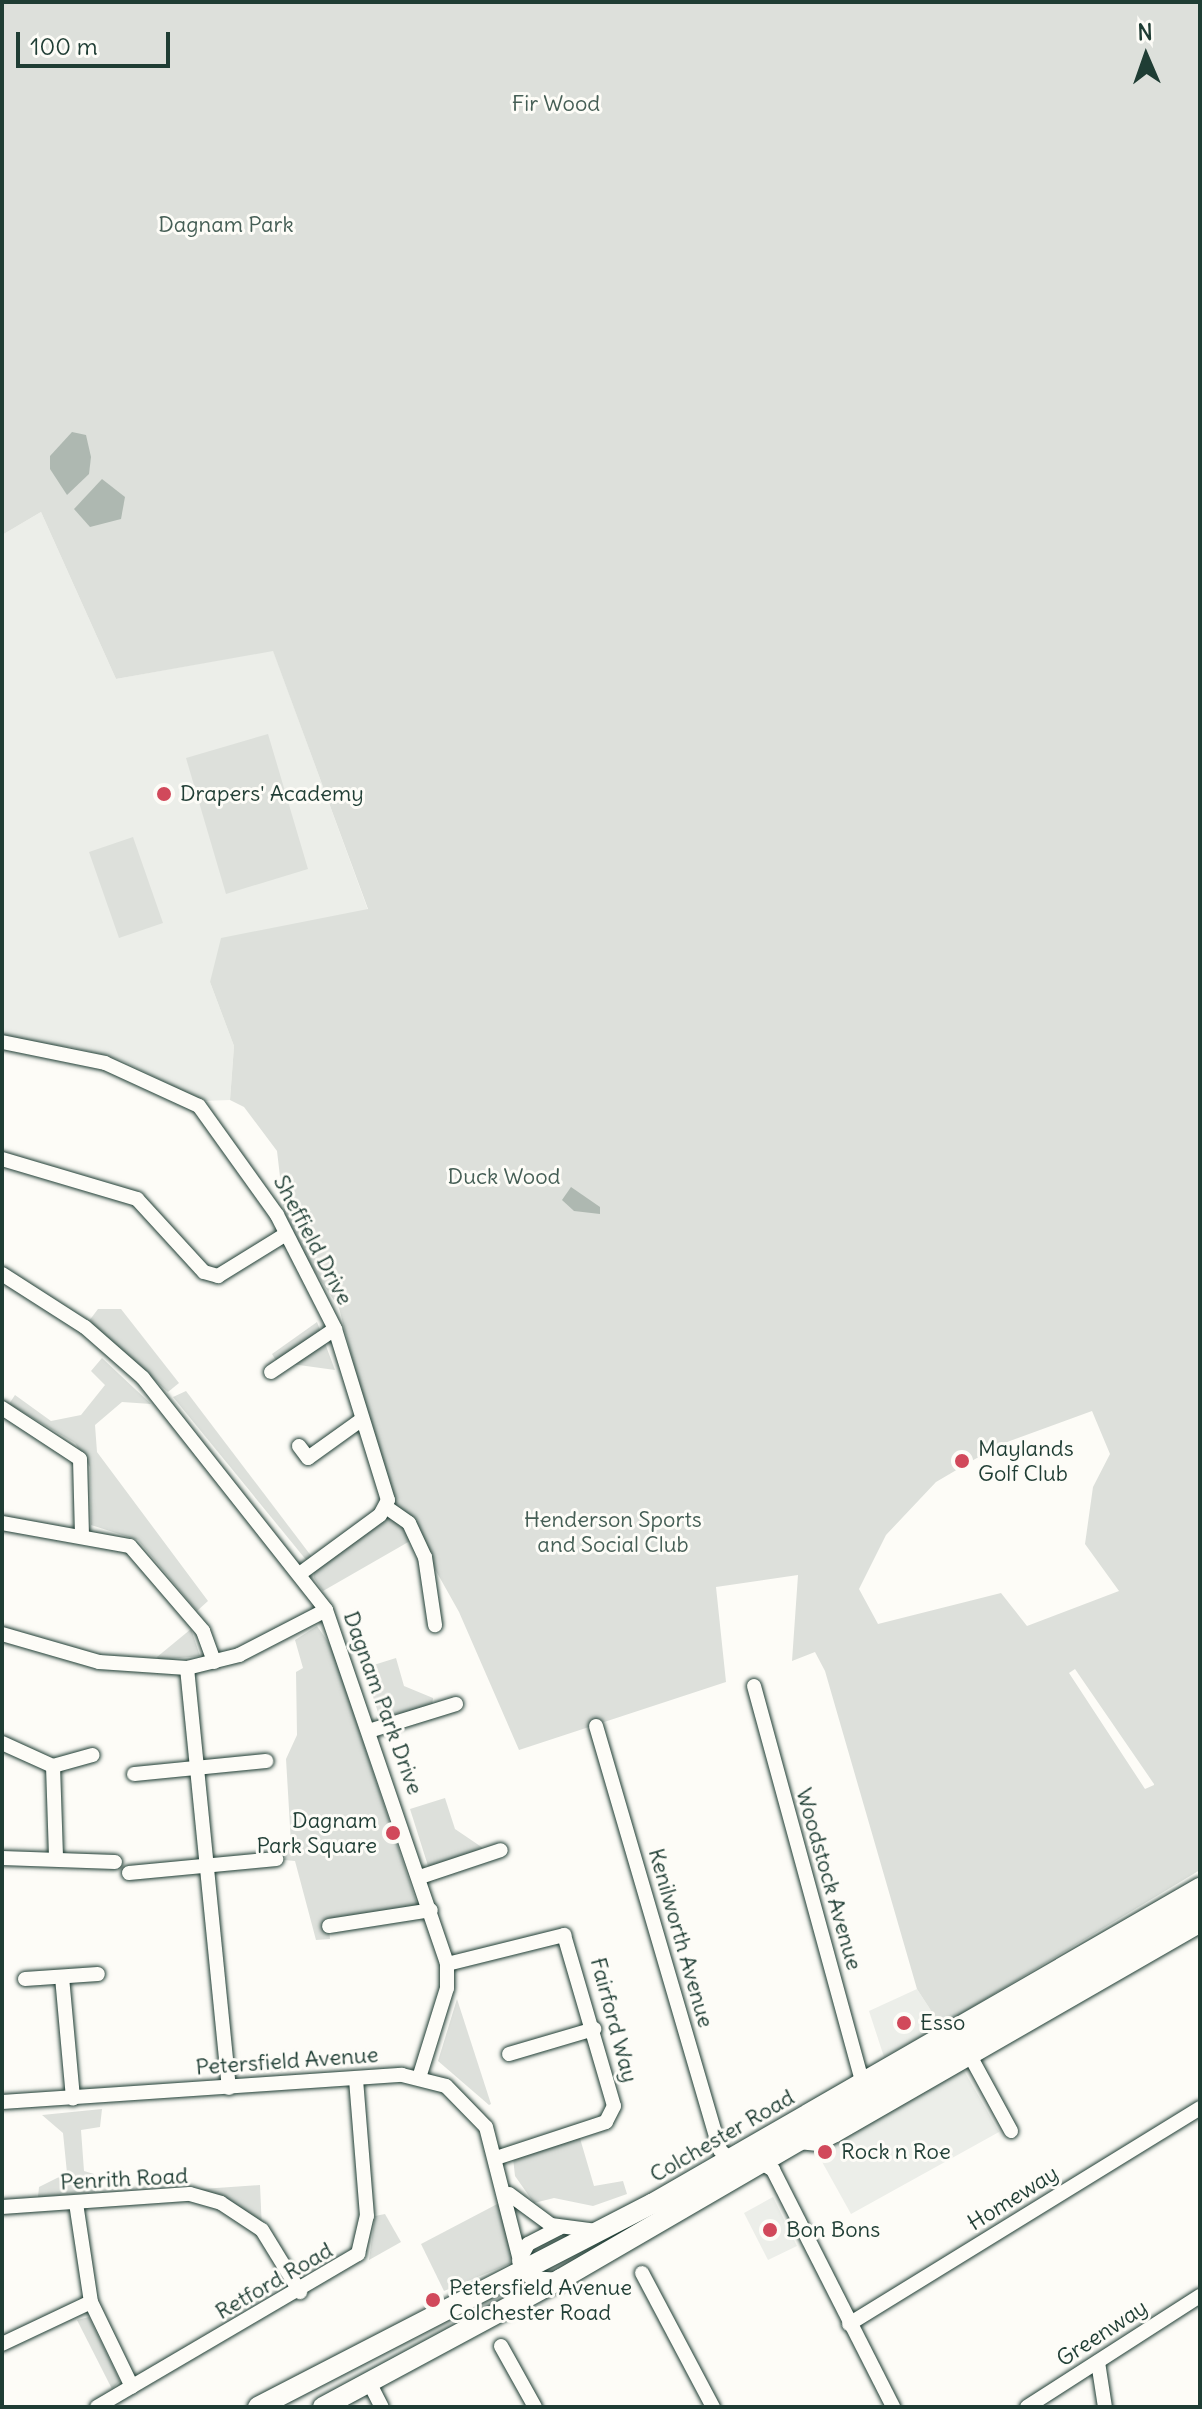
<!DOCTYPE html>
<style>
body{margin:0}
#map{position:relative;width:1202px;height:2409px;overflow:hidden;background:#fdfcf7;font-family:Delius,sans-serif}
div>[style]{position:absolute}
.built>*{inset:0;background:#eceee9}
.green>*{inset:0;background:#dde0db}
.water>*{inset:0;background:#aeb8b1}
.roads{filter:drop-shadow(0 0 2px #1f3d34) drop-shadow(0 0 2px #1f3d34)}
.minor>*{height:14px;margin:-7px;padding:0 7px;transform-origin:7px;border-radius:7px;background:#fdfcf7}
.highway>*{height:20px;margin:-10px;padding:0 10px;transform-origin:10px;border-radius:10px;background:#fdfcf7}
.dots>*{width:22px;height:22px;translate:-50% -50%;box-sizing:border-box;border:4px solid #fdfcf7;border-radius:50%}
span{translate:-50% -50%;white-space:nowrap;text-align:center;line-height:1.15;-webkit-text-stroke:6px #fdfcf7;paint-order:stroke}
.park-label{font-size:22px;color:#455e55}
.poi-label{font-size:22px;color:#1f3d34}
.left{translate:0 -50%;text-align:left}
.right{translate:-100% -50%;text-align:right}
.street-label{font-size:22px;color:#1f3d34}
.frame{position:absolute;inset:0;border:4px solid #1f3d34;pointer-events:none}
.north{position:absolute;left:1106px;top:16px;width:80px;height:80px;-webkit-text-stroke:6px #fdfcf7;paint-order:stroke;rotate:358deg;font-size:22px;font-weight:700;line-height:32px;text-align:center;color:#1f3d34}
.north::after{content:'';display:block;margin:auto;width:28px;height:36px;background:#1f3d34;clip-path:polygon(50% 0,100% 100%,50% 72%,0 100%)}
.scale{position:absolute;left:16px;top:32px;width:154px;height:36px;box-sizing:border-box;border:4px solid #1f3d34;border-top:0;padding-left:10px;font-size:24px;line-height:28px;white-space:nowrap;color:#1f3d34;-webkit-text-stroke:6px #fdfcf7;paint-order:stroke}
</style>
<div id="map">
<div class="built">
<div style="clip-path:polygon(41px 512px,116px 679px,273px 650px,368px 910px,210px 982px,234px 1046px,230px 1100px,203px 1101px,121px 1060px,72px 1047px,2px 1042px,2px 535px)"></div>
<div style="clip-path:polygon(917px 1989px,941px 2026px,884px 2057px,869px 2011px)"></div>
<div style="clip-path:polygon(963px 2069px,999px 2132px,851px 2214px,816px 2151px)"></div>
<div style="clip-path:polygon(773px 2197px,797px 2246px,768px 2260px,744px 2213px)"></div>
</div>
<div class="green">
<div style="clip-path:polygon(evenodd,2px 2px,1200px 2px,1200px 1870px,941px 2026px,917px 1989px,825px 1671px,815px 1652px,792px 1661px,798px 1575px,716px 1587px,726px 1682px,519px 1750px,459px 1612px,417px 1537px,323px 1591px,314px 1578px,313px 1569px,392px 1510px,339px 1308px,286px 1228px,277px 1151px,244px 1107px,230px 1100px,234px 1046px,210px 982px,221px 938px,368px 909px,273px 651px,116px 679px,41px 512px,2px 535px,2px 2px,1092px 1411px,1110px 1454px,1093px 1487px,1085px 1544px,1119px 1591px,1027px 1626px,1001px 1593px,878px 1624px,859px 1589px,886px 1535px,936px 1482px,999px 1445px,1092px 1411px,2px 2px,1075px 1669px,1154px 1784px,1154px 1785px,1145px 1789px,1069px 1673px,1075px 1669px)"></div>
<div style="clip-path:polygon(268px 734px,308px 869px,226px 894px,186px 758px)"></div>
<div style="clip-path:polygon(133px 837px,163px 923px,119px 938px,89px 852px)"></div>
<div style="clip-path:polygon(98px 1309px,121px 1309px,179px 1383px,168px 1392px,89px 1321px)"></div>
<div style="clip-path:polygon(317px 1322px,335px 1370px,277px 1362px,272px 1354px)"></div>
<div style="clip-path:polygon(102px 1358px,151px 1404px,122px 1402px,95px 1425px,97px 1452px,208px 1601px,197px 1611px,138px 1540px,91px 1525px,90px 1467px,75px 1443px,9px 1404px,15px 1395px,51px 1421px,81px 1415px,105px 1385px,91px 1371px)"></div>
<div style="clip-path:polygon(186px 1391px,312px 1557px,307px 1561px,173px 1397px)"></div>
<div style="clip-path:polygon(317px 1626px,331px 1646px,420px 1913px,329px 1927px,330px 1939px,316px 1940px,295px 1861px,284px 1860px,291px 1843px,286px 1759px,297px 1735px,296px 1672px,303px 1668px,295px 1640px)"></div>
<div style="clip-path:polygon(191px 1629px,200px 1656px,159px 1660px,157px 1657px)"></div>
<div style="clip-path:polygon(396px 1658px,404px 1686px,433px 1698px,432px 1706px,381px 1722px,364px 1668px)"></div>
<div style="clip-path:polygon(445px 1798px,455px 1829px,483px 1848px,429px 1869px,410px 1809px)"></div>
<div style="clip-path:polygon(457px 1999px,491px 2104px,489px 2105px,438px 2061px)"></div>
<div style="clip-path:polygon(102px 2109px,100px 2127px,81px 2130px,84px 2171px,94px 2174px,95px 2192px,38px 2197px,39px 2187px,67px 2173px,63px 2133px,42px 2115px)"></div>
<div style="clip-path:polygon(579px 2135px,594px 2186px,623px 2181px,627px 2194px,593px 2206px,554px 2198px,534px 2203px,515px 2176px,513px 2158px)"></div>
<div style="clip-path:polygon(260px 2185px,262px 2230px,190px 2194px,202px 2189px)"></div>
<div style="clip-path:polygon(503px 2201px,514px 2253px,509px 2264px,444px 2291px,421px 2244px)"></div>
<div style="clip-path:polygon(385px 2214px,401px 2242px,369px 2260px,375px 2216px)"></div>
<div style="clip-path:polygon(89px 2317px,120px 2381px,112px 2389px,77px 2320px)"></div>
</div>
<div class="water">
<div style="clip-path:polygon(72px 432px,86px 435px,91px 457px,89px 474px,67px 495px,50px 469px,50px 456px)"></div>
<div style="clip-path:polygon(102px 479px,125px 497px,121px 519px,90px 527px,74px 509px)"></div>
<div style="clip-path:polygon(571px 1187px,600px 1207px,600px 1214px,574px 1211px,562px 1200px)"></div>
</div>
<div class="roads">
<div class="minor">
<div style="left:2px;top:1042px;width:105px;rotate:11.5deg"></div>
<div style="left:105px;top:1063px;width:103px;rotate:24.6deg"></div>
<div style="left:199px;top:1106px;width:134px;rotate:54.4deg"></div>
<div style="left:277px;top:1215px;width:128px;rotate:63deg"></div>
<div style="left:335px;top:1329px;width:179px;rotate:72.8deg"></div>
<div style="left:388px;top:1500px;width:17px;rotate:118deg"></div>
<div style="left:380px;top:1515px;width:97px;rotate:143.8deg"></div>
<div style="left:2px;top:1159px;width:141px;rotate:16.5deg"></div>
<div style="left:137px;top:1199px;width:99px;rotate:47.5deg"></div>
<div style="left:204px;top:1272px;width:15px;rotate:16deg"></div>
<div style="left:218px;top:1276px;width:80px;rotate:-31.7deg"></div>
<div style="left:2px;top:1274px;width:98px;rotate:32.6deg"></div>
<div style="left:85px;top:1327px;width:77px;rotate:41.3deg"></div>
<div style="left:143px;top:1378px;width:295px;rotate:51.7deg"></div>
<div style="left:326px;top:1610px;width:374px;rotate:71.1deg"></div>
<div style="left:447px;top:1964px;width:24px;rotate:90deg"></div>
<div style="left:447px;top:1988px;width:94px;rotate:107.3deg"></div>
<div style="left:271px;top:1372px;width:77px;rotate:-33.9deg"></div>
<div style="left:2px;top:1408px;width:93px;rotate:33.2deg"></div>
<div style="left:80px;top:1459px;width:76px;rotate:88.5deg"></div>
<div style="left:299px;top:1446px;width:15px;rotate:53deg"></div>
<div style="left:308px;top:1458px;width:65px;rotate:-35.6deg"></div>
<div style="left:386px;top:1507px;width:28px;rotate:35deg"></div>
<div style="left:409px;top:1523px;width:38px;rotate:65deg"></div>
<div style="left:425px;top:1557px;width:69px;rotate:81.6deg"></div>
<div style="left:2px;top:1523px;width:130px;rotate:10.2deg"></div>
<div style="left:130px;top:1546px;width:112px;rotate:49.3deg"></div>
<div style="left:203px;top:1631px;width:33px;rotate:70deg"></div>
<div style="left:2px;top:1634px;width:101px;rotate:16.1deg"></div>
<div style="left:99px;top:1662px;width:88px;rotate:3.9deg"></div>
<div style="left:187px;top:1668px;width:54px;rotate:-14deg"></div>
<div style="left:239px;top:1655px;width:98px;rotate:-27.3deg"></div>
<div style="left:187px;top:1668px;width:422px;rotate:84.3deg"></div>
<div style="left:754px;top:1686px;width:413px;rotate:74.7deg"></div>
<div style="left:596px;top:1726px;width:442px;rotate:73.7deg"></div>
<div style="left:720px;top:2150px;width:16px;rotate:43deg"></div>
<div style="left:372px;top:1730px;width:88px;rotate:-17.2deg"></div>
<div style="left:2px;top:1743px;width:56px;rotate:24.3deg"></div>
<div style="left:53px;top:1766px;width:92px;rotate:88.1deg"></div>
<div style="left:53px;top:1766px;width:41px;rotate:-15.4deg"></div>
<div style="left:134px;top:1774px;width:133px;rotate:-5.6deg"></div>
<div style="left:2px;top:1858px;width:113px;rotate:2deg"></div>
<div style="left:129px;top:1873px;width:148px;rotate:-5.4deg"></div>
<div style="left:420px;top:1877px;width:85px;rotate:-18.4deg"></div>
<div style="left:329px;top:1926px;width:103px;rotate:-8.9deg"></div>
<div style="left:447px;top:1964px;width:121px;rotate:-13.9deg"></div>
<div style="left:564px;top:1935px;width:178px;rotate:73.7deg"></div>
<div style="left:614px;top:2106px;width:18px;rotate:117deg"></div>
<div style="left:606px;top:2122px;width:116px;rotate:161.9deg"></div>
<div style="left:62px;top:1977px;width:122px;rotate:84.8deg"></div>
<div style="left:25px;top:1979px;width:73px;rotate:-3.9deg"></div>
<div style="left:968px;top:2052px;width:90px;rotate:61.4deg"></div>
<div style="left:509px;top:2054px;width:89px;rotate:-16.4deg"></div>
<div style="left:2px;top:2102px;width:401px;rotate:-3.9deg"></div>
<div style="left:402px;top:2075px;width:45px;rotate:14deg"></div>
<div style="left:446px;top:2086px;width:57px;rotate:45.7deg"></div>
<div style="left:486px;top:2127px;width:146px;rotate:75.7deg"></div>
<div style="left:522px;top:2268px;width:13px;rotate:48deg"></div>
<div style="left:531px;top:2278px;width:26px;rotate:4deg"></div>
<div style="left:799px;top:2142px;width:19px;rotate:6deg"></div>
<div style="left:818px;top:2144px;width:20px;rotate:-27deg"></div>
<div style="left:836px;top:2135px;width:420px;rotate:-29.9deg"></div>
<div style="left:756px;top:2160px;width:20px;rotate:30deg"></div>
<div style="left:773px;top:2170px;width:266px;rotate:63.1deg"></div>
<div style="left:509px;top:2194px;width:52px;rotate:36.4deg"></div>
<div style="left:551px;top:2225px;width:46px;rotate:7.4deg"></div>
<div style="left:76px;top:2203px;width:100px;rotate:81.4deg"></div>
<div style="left:91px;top:2302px;width:94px;rotate:64.2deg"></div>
<div style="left:2px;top:2207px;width:188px;rotate:-4deg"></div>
<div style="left:190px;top:2194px;width:32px;rotate:16deg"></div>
<div style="left:221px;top:2203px;width:49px;rotate:33.4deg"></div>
<div style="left:262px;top:2230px;width:73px;rotate:58.5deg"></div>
<div style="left:519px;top:2261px;width:19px;rotate:-62deg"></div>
<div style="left:528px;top:2244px;width:35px;rotate:-27deg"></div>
<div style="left:642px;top:2273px;width:152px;rotate:62.1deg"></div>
<div style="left:849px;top:2324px;width:412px;rotate:-31.6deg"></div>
<div style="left:2px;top:2344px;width:98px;rotate:-25.3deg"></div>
<div style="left:501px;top:2346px;width:70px;rotate:60.9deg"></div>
<div style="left:1098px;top:2362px;width:46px;rotate:81.2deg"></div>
<div style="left:369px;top:2382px;width:28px;rotate:63deg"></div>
<div style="left:97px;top:2407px;width:303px;rotate:-30.4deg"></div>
<div style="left:358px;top:2254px;width:39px;rotate:-77deg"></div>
<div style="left:367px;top:2216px;width:138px;rotate:-94.6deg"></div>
<div style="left:1027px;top:2407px;width:206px;rotate:-32.7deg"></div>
</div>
<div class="highway">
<div style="left:258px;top:2407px;width:443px;rotate:-27.3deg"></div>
<div style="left:652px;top:2204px;width:633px;rotate:-29.97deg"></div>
<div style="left:323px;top:2407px;width:270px;rotate:-28.3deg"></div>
<div style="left:561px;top:2279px;width:739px;rotate:-30.14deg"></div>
</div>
</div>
<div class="dots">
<div style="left:164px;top:794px;background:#d1495b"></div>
<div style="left:962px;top:1461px;background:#d1495b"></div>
<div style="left:393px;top:1833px;background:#d1495b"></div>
<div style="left:904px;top:2023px;background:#d1495b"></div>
<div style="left:825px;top:2152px;background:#d1495b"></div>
<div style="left:770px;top:2230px;background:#d1495b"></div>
<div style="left:433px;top:2300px;background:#d1495b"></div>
</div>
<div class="park-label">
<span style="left:556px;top:104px">Fir Wood</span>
<span style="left:226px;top:225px">Dagnam Park</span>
<span style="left:504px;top:1177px">Duck Wood</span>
<span style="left:613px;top:1532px">Henderson Sports<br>and Social Club</span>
</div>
<div class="poi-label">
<span class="left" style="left:180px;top:794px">Drapers' Academy</span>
<span class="left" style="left:978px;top:1461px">Maylands<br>Golf Club</span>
<span class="right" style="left:377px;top:1833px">Dagnam<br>Park Square</span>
<span class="left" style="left:920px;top:2023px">Esso</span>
<span class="left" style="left:841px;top:2152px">Rock n Roe</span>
<span class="left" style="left:786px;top:2230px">Bon Bons</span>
<span class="left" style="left:449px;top:2300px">Petersfield Avenue<br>Colchester Road</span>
</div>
<div class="street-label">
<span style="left:313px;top:1240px;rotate:62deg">Sheffield Drive</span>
<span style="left:383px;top:1703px;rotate:70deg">Dagnam Park Drive</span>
<span style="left:829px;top:1879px;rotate:74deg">Woodstock Avenue</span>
<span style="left:681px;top:1938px;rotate:74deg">Kenilworth Avenue</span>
<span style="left:614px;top:2020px;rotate:75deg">Fairford Way</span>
<span style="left:287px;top:2061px;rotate:-4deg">Petersfield Avenue</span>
<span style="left:722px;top:2136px;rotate:-30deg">Colchester Road</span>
<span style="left:124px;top:2179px;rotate:-3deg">Penrith Road</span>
<span style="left:1013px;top:2198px;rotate:-32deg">Homeway</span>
<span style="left:274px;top:2281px;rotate:-30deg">Retford Road</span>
<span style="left:1102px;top:2333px;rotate:-33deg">Greenway</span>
</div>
<div class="frame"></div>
<div class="north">N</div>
<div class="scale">100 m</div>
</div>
